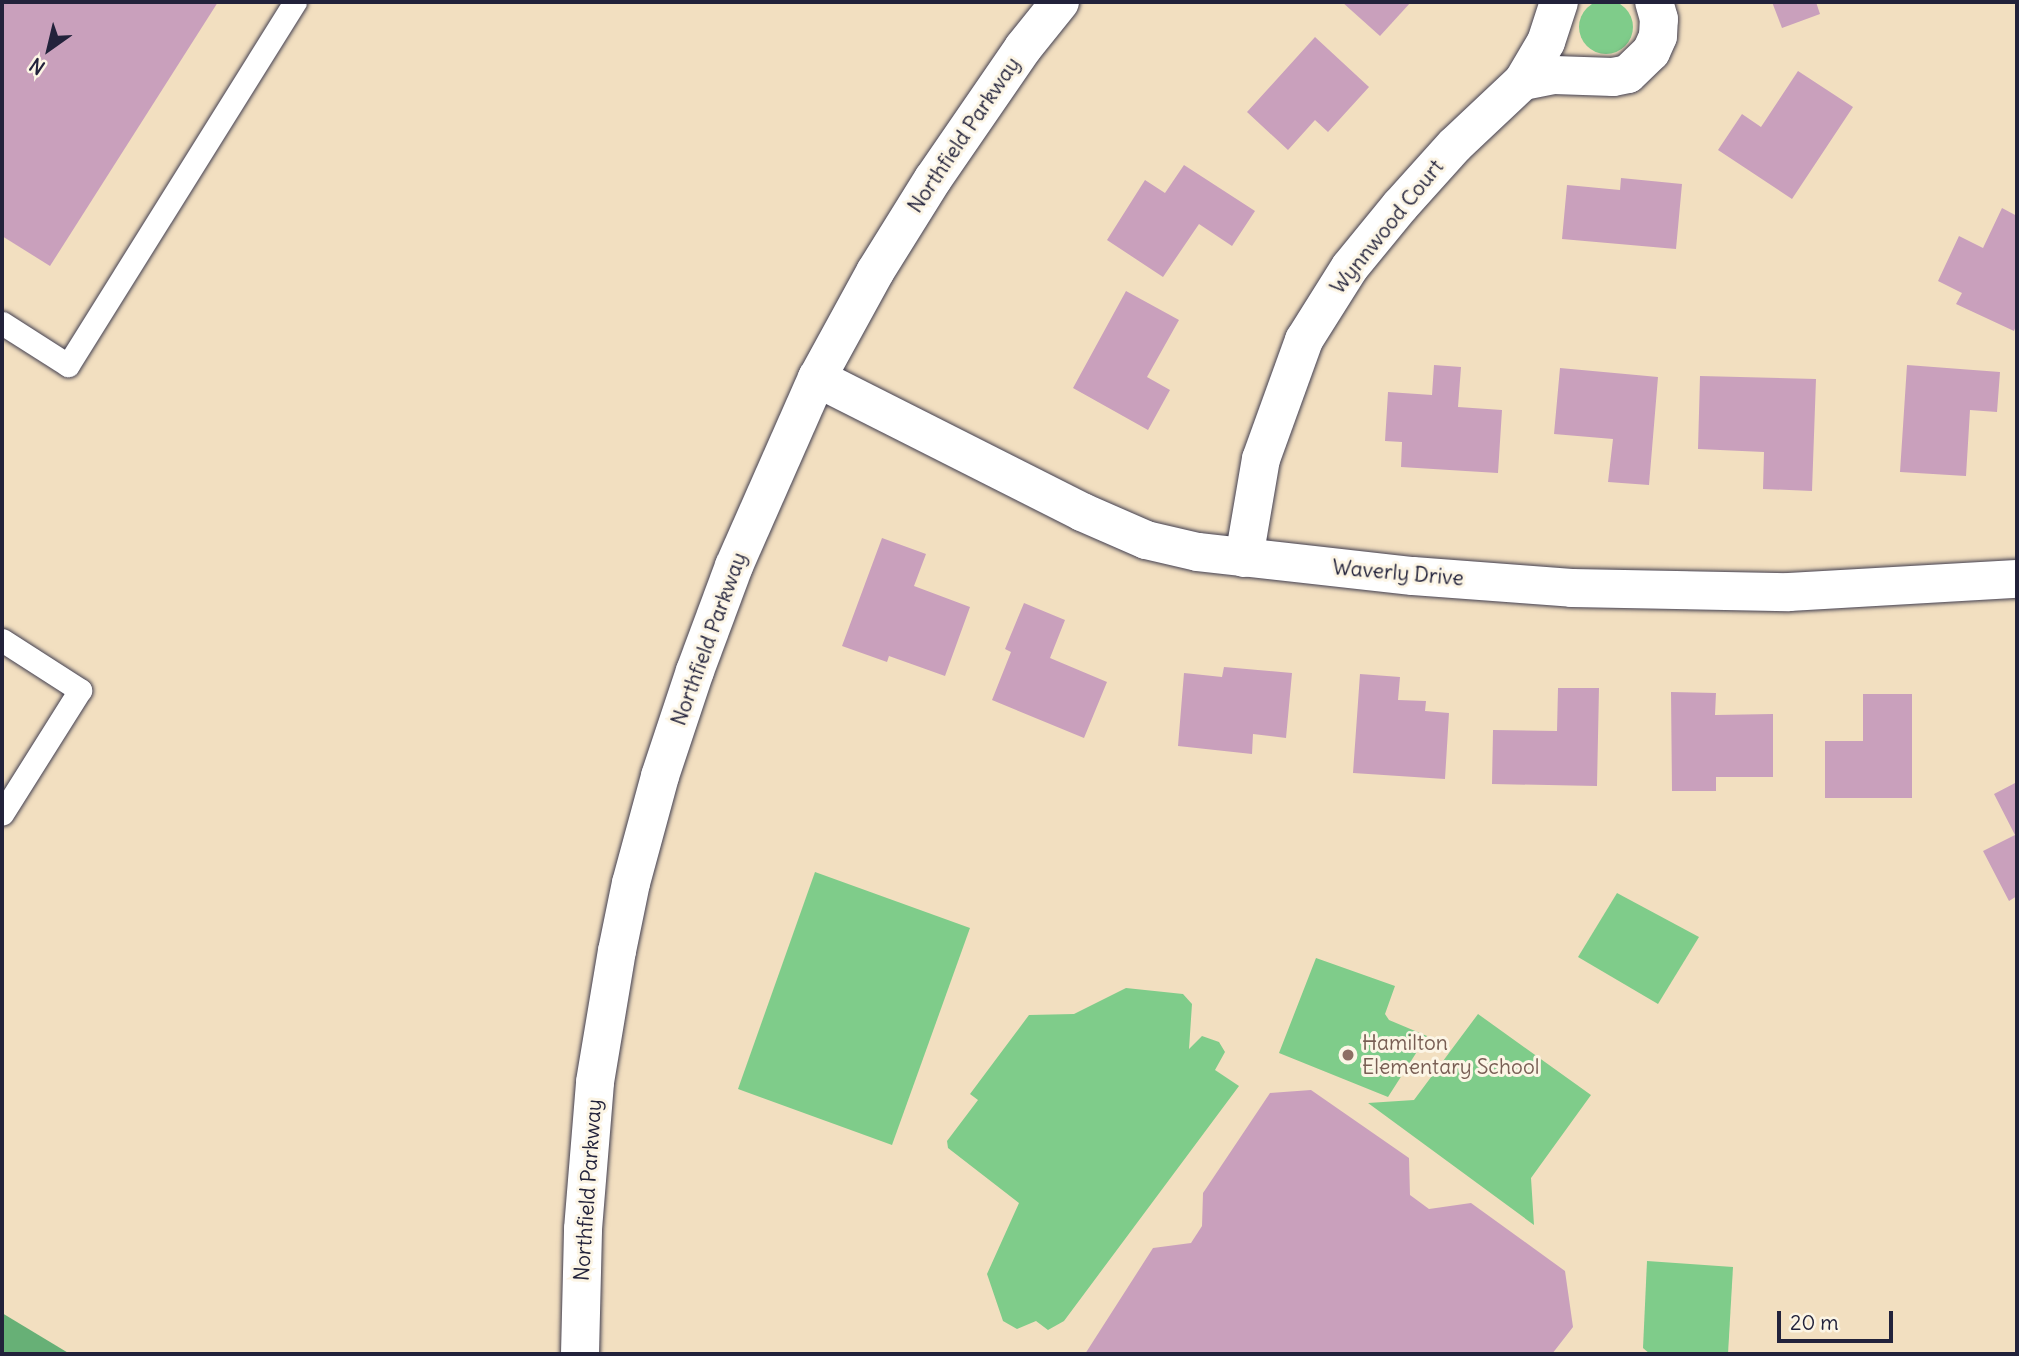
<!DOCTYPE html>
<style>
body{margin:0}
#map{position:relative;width:2019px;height:1356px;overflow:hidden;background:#f2dfc0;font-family:Delius,sans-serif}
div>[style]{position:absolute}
.green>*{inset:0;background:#7fcc8a}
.round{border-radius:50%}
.forest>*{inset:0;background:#67b076}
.building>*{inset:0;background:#c9a0bc}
.roads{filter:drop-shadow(0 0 2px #413e4f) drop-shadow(0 0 2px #413e4f)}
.service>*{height:23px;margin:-11.5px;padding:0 11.5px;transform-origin:11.5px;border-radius:11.5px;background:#fff}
.minor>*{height:38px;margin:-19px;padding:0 19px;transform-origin:19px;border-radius:19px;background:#fff}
.dots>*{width:19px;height:19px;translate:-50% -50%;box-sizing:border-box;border:4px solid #fcf5e5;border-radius:50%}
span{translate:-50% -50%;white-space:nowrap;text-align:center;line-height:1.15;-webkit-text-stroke:6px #fcf5e5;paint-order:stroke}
.street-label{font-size:21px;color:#22223b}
.education-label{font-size:21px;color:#785e54}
.left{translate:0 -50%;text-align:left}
.frame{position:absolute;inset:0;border:4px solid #22223b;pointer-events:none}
.north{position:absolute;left:14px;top:14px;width:70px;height:70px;-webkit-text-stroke:5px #fcf5e5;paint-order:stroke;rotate:214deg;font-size:19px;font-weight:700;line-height:28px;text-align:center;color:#22223b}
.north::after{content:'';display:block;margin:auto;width:24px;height:32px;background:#22223b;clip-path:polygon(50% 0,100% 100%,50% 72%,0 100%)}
.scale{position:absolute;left:1777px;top:1311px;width:116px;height:32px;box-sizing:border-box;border:4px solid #22223b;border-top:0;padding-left:9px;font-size:21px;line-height:24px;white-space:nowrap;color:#22223b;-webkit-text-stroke:5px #fcf5e5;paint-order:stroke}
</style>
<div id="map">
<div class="green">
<div class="round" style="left:1579px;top:0;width:54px;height:54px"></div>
<div style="clip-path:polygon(815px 872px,970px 928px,892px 1145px,738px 1089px)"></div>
<div style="clip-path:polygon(1617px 893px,1699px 937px,1658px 1004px,1578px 957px)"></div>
<div style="clip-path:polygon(1316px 958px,1395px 986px,1385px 1014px,1389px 1020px,1427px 1036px,1388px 1097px,1279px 1053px)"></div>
<div style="clip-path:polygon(1126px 988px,1183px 994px,1192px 1004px,1189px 1049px,1202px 1036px,1219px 1042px,1225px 1052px,1215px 1070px,1239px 1086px,1064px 1321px,1048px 1330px,1036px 1321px,1017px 1329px,1003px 1321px,987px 1274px,1019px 1203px,948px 1148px,947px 1141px,978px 1100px,970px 1094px,1029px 1015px,1074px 1014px)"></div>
<div style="clip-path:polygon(1478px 1014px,1591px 1095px,1531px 1178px,1534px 1225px,1368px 1103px,1414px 1100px)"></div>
<div style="clip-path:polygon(1647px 1261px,1733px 1267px,1728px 1354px,1650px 1354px,1643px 1348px)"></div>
</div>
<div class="forest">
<div style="clip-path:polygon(2px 1313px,70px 1354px,2px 1354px)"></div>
</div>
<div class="building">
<div style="clip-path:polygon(2px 2px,218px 2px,50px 266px,2px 236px)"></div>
<div style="clip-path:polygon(1342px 2px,1411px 2px,1380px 36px)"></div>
<div style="clip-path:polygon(1772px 2px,1816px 2px,1820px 14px,1782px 28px)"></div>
<div style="clip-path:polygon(1315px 37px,1369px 87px,1328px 132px,1315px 120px,1288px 150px,1247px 112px)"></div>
<div style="clip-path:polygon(1798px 71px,1853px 107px,1792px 199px,1718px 150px,1742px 114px,1761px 127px)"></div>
<div style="clip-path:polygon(1184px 165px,1255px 211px,1232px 246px,1199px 224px,1163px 277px,1107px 240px,1145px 180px,1165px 193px)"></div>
<div style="clip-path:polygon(1621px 178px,1682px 184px,1676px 249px,1562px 239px,1567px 185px,1620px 190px)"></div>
<div style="clip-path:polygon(2002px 208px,2017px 216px,2017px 323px,2014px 331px,1956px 304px,1962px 293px,1938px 281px,1959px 236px,1983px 248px)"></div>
<div style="clip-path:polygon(1126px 291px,1179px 320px,1147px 377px,1170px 390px,1148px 430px,1073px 388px)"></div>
<div style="clip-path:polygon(1434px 365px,1461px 367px,1458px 407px,1502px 410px,1498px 473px,1401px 467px,1402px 442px,1385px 441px,1388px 392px,1432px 395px)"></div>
<div style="clip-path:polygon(1907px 365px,2000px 372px,1997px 412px,1970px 410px,1966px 476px,1900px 472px)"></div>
<div style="clip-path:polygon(1560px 368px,1658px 377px,1649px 485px,1608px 482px,1613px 439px,1554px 434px)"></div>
<div style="clip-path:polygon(1700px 376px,1816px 379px,1812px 491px,1763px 489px,1764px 452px,1698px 449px)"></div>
<div style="clip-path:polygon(882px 538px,926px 554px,914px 586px,970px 607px,945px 676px,889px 656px,887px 662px,842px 646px)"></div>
<div style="clip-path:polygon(1024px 603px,1065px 620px,1050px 658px,1107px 682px,1084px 738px,992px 700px,1011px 652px,1005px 649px)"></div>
<div style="clip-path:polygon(1224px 667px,1292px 673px,1286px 738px,1253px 734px,1252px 754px,1178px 746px,1184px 673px,1222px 677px)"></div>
<div style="clip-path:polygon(1360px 674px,1400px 677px,1398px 700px,1426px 701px,1425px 711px,1449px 713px,1445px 779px,1353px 773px)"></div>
<div style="clip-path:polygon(1558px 688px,1599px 688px,1597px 786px,1492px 784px,1493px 730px,1557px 731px)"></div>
<div style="clip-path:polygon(1671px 692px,1716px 693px,1715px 715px,1773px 714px,1773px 777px,1716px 777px,1716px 791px,1672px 791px)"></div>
<div style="clip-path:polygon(1863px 694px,1912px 694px,1912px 798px,1825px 798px,1825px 741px,1863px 741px)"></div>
<div style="clip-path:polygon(2017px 782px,2017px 896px,2009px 901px,1983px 851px,2015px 835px,1994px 794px)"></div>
<div style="clip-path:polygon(1311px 1090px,1409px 1158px,1410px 1195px,1429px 1209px,1471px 1203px,1565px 1271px,1573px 1327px,1552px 1354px,1085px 1354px,1153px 1248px,1191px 1243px,1202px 1226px,1203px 1193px,1270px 1093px)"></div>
</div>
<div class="roads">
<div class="service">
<div style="left:2px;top:323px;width:78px;rotate:32.5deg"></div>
<div style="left:68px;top:365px;width:428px;rotate:-58deg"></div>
<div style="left:2px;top:640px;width:93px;rotate:32.7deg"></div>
<div style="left:80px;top:690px;width:146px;rotate:122.2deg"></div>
</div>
<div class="minor">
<div style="left:1523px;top:81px;width:32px;rotate:-11deg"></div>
<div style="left:1554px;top:75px;width:59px;rotate:1.9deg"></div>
<div style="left:1613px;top:77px;width:15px;rotate:-11deg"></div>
<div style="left:1628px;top:74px;width:32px;rotate:-44deg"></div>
<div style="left:1651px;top:52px;width:17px;rotate:-66deg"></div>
<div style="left:1658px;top:36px;width:17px;rotate:-87deg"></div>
<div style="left:1659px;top:19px;width:18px;rotate:-106deg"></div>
<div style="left:817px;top:378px;width:297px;rotate:26.8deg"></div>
<div style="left:1082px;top:512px;width:70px;rotate:23.6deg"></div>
<div style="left:1146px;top:540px;width:53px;rotate:13deg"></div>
<div style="left:1198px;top:552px;width:216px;rotate:6.4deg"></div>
<div style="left:1413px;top:576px;width:159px;rotate:4.3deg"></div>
<div style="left:1572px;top:588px;width:217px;rotate:1.1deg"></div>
<div style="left:1789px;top:592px;width:228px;rotate:-3.3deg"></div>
<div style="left:1244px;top:558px;width:100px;rotate:-80.3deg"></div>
<div style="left:1261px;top:459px;width:127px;rotate:-70.1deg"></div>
<div style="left:1304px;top:340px;width:86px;rotate:-57.8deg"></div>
<div style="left:1350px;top:267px;width:79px;rotate:-50.7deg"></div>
<div style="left:1400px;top:206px;width:82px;rotate:-48deg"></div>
<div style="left:1455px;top:145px;width:93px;rotate:-43.3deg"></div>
<div style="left:1523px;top:81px;width:45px;rotate:-59.5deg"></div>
<div style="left:1546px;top:42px;width:42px;rotate:-72deg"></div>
<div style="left:580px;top:1354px;width:125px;rotate:-88.6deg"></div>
<div style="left:583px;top:1229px;width:147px;rotate:-85.3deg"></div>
<div style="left:595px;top:1082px;width:133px;rotate:-80.5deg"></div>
<div style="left:617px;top:951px;width:69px;rotate:-78.4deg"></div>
<div style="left:631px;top:883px;width:111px;rotate:-74.8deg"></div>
<div style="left:660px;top:776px;width:111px;rotate:-71.6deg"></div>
<div style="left:695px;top:671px;width:112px;rotate:-69.6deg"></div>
<div style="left:734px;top:566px;width:206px;rotate:-66.2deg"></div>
<div style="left:817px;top:378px;width:121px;rotate:-61.3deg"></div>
<div style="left:875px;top:272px;width:110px;rotate:-58.1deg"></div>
<div style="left:933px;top:179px;width:159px;rotate:-55.5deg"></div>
<div style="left:1023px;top:48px;width:59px;rotate:-51.2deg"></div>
</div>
</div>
<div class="dots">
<div style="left:1348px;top:1055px;background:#8d6e63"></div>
</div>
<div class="street-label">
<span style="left:964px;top:135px;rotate:-56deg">Northfield Parkway</span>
<span style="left:1387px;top:227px;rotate:-51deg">Wynnwood Court</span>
<span style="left:1398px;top:573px;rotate:5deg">Waverly Drive</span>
<span style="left:709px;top:639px;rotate:-70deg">Northfield Parkway</span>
<span style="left:588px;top:1190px;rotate:-86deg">Northfield Parkway</span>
</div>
<div class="education-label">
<span class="left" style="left:1362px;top:1055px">Hamilton<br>Elementary School</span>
</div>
<div class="frame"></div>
<div class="north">N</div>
<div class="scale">20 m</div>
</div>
